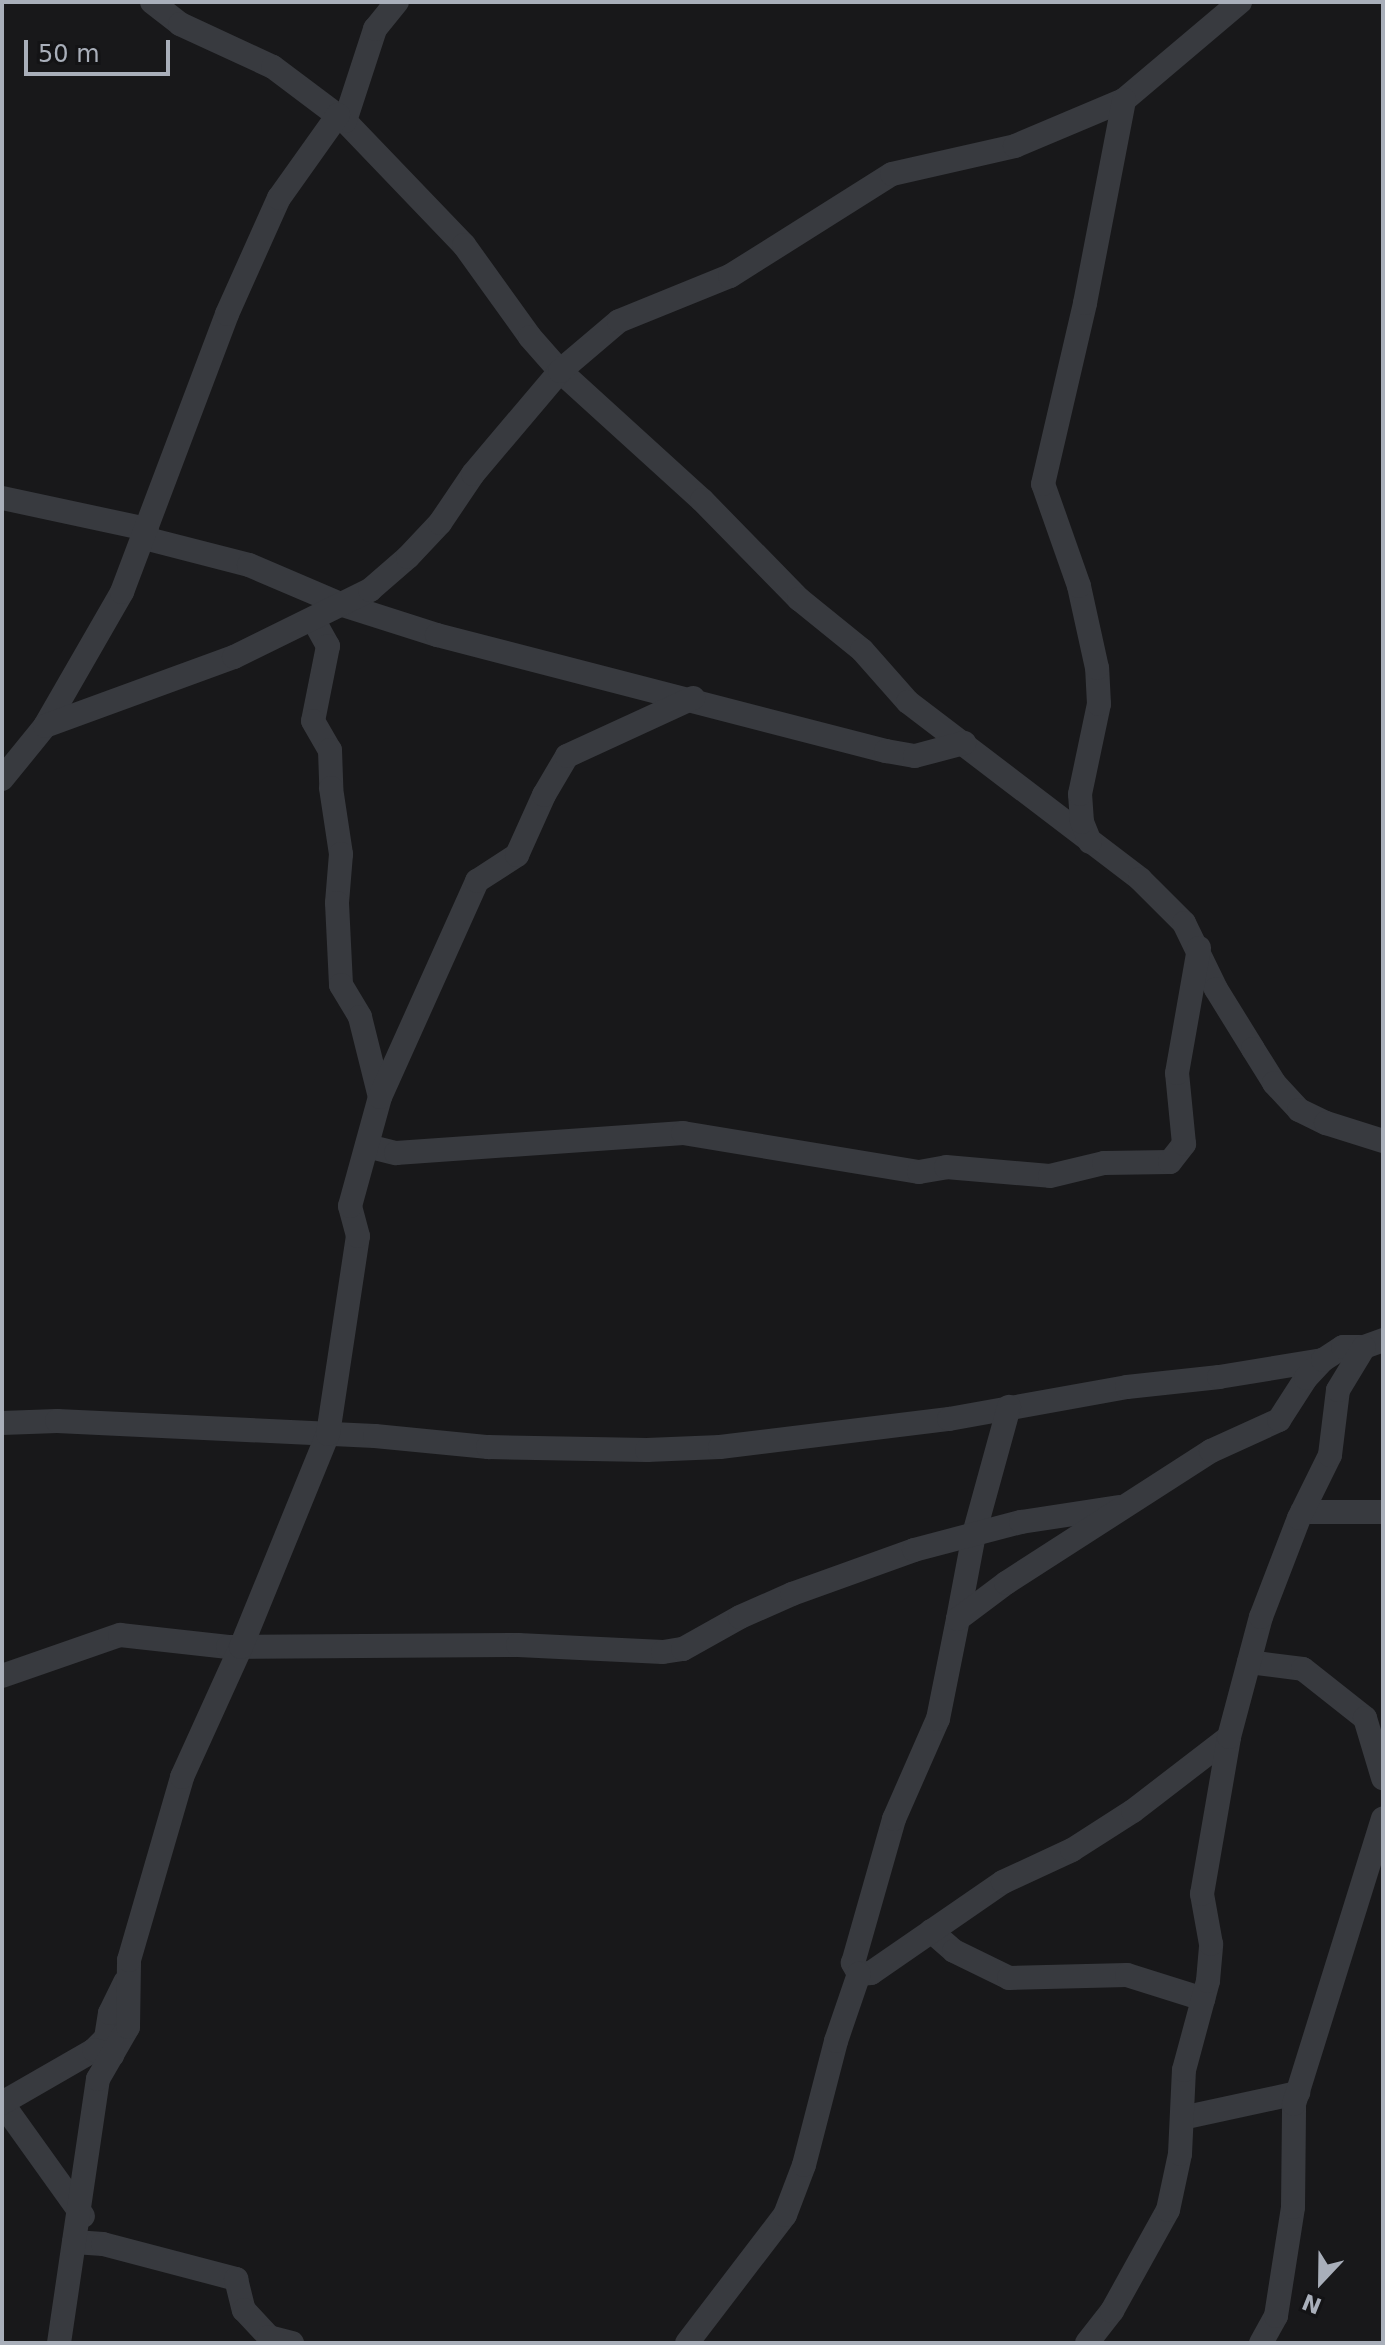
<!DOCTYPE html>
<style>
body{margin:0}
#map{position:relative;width:1385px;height:2345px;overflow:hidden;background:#18181a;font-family:"DejaVu Sans",sans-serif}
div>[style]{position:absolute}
.minor>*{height:24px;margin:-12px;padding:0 12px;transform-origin:12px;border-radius:12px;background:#383a3f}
span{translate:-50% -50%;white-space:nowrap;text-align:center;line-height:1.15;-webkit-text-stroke:6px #131315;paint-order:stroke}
.frame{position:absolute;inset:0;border:4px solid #a9afba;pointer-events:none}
.north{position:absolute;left:1281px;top:2241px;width:80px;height:80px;-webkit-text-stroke:6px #131315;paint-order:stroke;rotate:202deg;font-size:22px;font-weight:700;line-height:32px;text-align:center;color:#a9afba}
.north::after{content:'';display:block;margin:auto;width:28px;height:36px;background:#a9afba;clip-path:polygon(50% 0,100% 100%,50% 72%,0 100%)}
.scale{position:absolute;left:24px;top:40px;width:146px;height:36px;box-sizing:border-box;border:4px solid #a9afba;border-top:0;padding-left:10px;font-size:24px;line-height:28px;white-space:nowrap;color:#a9afba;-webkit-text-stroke:6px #131315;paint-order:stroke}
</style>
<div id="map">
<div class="minor">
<div style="left:152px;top:2px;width:36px;rotate:38deg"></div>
<div style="left:180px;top:24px;width:102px;rotate:24.8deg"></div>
<div style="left:273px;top:67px;width:90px;rotate:36.9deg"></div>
<div style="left:345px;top:121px;width:172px;rotate:46.2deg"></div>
<div style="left:464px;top:245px;width:113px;rotate:54.3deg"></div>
<div style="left:530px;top:337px;width:45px;rotate:48.6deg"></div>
<div style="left:560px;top:371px;width:192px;rotate:42.3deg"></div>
<div style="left:702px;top:500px;width:139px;rotate:45.6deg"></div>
<div style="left:799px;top:599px;width:81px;rotate:39deg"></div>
<div style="left:862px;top:650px;width:69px;rotate:48.5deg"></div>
<div style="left:908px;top:702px;width:292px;rotate:37.3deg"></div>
<div style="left:1140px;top:879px;width:62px;rotate:45deg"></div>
<div style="left:1184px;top:923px;width:73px;rotate:64.1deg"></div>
<div style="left:1216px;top:989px;width:70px;rotate:58.3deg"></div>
<div style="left:1253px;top:1049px;width:40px;rotate:58deg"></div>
<div style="left:1274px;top:1083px;width:37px;rotate:47deg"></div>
<div style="left:1299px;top:1110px;width:30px;rotate:26deg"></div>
<div style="left:1326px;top:1123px;width:60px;rotate:17.5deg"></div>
<div style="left:345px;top:121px;width:97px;rotate:-71.9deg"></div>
<div style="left:375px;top:29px;width:35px;rotate:-51deg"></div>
<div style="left:2px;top:498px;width:148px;rotate:12.1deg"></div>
<div style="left:144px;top:538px;width:108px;rotate:14.4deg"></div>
<div style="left:249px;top:565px;width:102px;rotate:23.1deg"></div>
<div style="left:343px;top:605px;width:99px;rotate:17.7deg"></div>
<div style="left:437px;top:635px;width:464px;rotate:14.5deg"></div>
<div style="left:886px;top:751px;width:29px;rotate:10deg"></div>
<div style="left:915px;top:756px;width:51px;rotate:-14.9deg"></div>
<div style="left:313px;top:619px;width:31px;rotate:61deg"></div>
<div style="left:328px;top:646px;width:76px;rotate:101.3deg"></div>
<div style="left:313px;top:721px;width:34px;rotate:60deg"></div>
<div style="left:330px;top:750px;width:38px;rotate:88deg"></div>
<div style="left:331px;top:788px;width:67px;rotate:81.4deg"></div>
<div style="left:341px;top:854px;width:49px;rotate:94.7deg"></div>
<div style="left:337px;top:903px;width:82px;rotate:87.2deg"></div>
<div style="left:341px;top:985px;width:37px;rotate:59deg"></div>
<div style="left:360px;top:1017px;width:82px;rotate:76deg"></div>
<div style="left:45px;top:726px;width:155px;rotate:-60.1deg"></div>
<div style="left:122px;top:592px;width:297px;rotate:-69.3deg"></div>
<div style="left:227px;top:314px;width:127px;rotate:-65.9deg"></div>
<div style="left:279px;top:198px;width:102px;rotate:-54.6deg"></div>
<div style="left:2px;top:779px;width:68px;rotate:-50.9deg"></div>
<div style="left:45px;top:726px;width:201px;rotate:-20.1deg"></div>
<div style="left:234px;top:657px;width:152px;rotate:-26.2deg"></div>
<div style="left:370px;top:590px;width:50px;rotate:-41deg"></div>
<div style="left:408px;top:557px;width:47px;rotate:-46.7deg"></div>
<div style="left:440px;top:523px;width:59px;rotate:-56deg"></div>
<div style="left:473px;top:474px;width:135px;rotate:-49.8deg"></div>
<div style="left:560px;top:371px;width:77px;rotate:-40.3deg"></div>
<div style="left:619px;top:321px;width:120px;rotate:-22.1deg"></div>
<div style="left:730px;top:276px;width:191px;rotate:-32.2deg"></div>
<div style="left:892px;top:174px;width:126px;rotate:-12.8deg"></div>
<div style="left:1015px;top:146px;width:118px;rotate:-22.9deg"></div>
<div style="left:1124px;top:100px;width:152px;rotate:-40.2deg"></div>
<div style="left:1090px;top:842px;width:22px;rotate:-112deg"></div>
<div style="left:1082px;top:822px;width:28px;rotate:-94deg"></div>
<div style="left:1080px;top:794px;width:92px;rotate:-78.1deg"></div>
<div style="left:1099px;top:704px;width:36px;rotate:-93deg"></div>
<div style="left:1097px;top:668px;width:84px;rotate:-102.4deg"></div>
<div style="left:1079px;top:586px;width:108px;rotate:-109.4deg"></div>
<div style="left:1043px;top:484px;width:186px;rotate:-76.9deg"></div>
<div style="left:1085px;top:303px;width:207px;rotate:-79.1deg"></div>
<div style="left:367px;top:1146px;width:30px;rotate:14deg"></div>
<div style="left:396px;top:1153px;width:288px;rotate:-4deg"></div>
<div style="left:683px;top:1133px;width:239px;rotate:9.4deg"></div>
<div style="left:919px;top:1172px;width:27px;rotate:-10deg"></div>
<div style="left:946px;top:1167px;width:104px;rotate:4.9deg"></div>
<div style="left:1050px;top:1176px;width:56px;rotate:-13.5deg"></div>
<div style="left:1104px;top:1163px;width:66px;rotate:-0.9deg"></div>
<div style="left:1170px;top:1162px;width:23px;rotate:-52deg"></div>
<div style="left:1184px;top:1144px;width:71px;rotate:-95.6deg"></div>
<div style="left:1177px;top:1073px;width:127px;rotate:-80deg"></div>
<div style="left:2px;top:1423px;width:55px;rotate:-2.1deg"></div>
<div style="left:57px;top:1421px;width:318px;rotate:2.7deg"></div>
<div style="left:375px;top:1436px;width:114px;rotate:5.6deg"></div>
<div style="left:488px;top:1447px;width:159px;rotate:1.1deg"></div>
<div style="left:647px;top:1450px;width:73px;rotate:-2.4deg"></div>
<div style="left:720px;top:1447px;width:231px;rotate:-7deg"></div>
<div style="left:949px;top:1419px;width:181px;rotate:-10.2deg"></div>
<div style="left:1127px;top:1387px;width:93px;rotate:-6.2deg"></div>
<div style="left:1219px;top:1377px;width:105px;rotate:-9.3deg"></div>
<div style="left:1302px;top:1512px;width:81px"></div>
<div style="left:958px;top:1619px;width:86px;rotate:-79.3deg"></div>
<div style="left:974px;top:1534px;width:132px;rotate:-74.6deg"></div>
<div style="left:1249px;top:1662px;width:54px;rotate:7.4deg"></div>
<div style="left:1303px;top:1669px;width:79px;rotate:38.3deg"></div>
<div style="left:1365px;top:1718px;width:63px;rotate:73.3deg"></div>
<div style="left:2px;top:1676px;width:125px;rotate:-19.2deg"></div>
<div style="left:120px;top:1635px;width:109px;rotate:6.3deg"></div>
<div style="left:228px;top:1647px;width:290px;rotate:-0.4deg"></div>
<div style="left:518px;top:1645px;width:145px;rotate:2.8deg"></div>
<div style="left:663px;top:1652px;width:20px;rotate:-9deg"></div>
<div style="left:683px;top:1649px;width:65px;rotate:-29.3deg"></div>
<div style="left:740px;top:1617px;width:57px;rotate:-23.9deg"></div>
<div style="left:792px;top:1594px;width:130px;rotate:-19.8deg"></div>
<div style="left:914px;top:1550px;width:111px;rotate:-14.7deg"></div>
<div style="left:1021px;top:1522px;width:99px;rotate:-8.7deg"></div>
<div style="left:931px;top:1931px;width:30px;rotate:41deg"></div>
<div style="left:954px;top:1951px;width:61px;rotate:26.1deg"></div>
<div style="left:1009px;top:1978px;width:118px;rotate:-1.5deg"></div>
<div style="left:1127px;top:1975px;width:80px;rotate:17.5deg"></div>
<div style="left:859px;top:1974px;width:13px;rotate:-119deg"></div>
<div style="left:853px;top:1963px;width:150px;rotate:-74.1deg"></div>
<div style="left:894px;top:1819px;width:109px;rotate:-66.3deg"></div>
<div style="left:938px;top:1719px;width:102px;rotate:-78.7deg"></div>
<div style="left:958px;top:1619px;width:60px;rotate:-36.9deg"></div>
<div style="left:1006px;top:1583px;width:244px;rotate:-32.8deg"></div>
<div style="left:1211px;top:1451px;width:75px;rotate:-24.5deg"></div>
<div style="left:1279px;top:1420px;width:50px;rotate:-57.3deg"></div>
<div style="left:1306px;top:1378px;width:25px;rotate:-47deg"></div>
<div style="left:1323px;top:1360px;width:24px;rotate:-33deg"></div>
<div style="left:1343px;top:1347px;width:21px"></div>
<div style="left:1364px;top:1347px;width:20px;rotate:-20deg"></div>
<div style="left:859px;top:1974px;width:12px;rotate:-5deg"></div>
<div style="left:871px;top:1973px;width:160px;rotate:-34.6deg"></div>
<div style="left:1003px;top:1882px;width:76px;rotate:-24.9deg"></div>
<div style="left:1072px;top:1850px;width:72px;rotate:-32.6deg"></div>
<div style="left:1133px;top:1811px;width:121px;rotate:-37.6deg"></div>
<div style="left:94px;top:2050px;width:17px;rotate:-45deg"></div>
<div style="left:106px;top:2038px;width:25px;rotate:-81deg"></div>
<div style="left:110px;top:2013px;width:34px;rotate:-64deg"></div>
<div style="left:2px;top:2103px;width:139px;rotate:54.4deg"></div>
<div style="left:2px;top:2103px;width:106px;rotate:-29.9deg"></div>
<div style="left:94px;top:2050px;width:19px;rotate:16deg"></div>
<div style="left:1182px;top:2118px;width:119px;rotate:-12.2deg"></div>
<div style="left:74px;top:2242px;width:29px;rotate:4deg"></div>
<div style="left:103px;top:2244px;width:138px;rotate:14.7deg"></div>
<div style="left:236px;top:2279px;width:32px;rotate:76deg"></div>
<div style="left:244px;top:2310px;width:37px;rotate:47deg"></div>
<div style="left:269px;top:2337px;width:24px;rotate:15deg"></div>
<div style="left:59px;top:2343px;width:267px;rotate:-81.6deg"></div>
<div style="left:98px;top:2079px;width:60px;rotate:-60deg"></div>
<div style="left:128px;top:2027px;width:67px;rotate:-89.1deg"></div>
<div style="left:129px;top:1960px;width:191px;rotate:-73.8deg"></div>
<div style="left:182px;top:1777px;width:143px;rotate:-65.6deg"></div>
<div style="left:241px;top:1647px;width:230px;rotate:-67.8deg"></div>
<div style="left:328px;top:1434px;width:200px;rotate:-81.4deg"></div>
<div style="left:358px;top:1236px;width:31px;rotate:-105deg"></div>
<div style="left:350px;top:1206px;width:113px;rotate:-74.6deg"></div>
<div style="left:380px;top:1097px;width:237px;rotate:-65.8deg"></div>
<div style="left:477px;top:881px;width:48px;rotate:-33deg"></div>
<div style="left:517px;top:855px;width:66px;rotate:-65.8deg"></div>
<div style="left:544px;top:795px;width:45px;rotate:-59.5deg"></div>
<div style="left:567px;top:756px;width:139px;rotate:-24.7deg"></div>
<div style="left:687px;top:2343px;width:161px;rotate:-52.6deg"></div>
<div style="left:785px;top:2215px;width:53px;rotate:-69.2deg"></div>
<div style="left:804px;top:2165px;width:128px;rotate:-75.5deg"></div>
<div style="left:836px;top:2041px;width:71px;rotate:-71.1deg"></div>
<div style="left:1087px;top:2343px;width:41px;rotate:-52deg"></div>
<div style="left:1112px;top:2311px;width:115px;rotate:-61deg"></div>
<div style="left:1168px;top:2210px;width:57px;rotate:-77.9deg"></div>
<div style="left:1180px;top:2154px;width:84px;rotate:-87.3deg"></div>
<div style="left:1184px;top:2070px;width:92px;rotate:-74.9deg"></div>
<div style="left:1208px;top:1981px;width:37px;rotate:-85deg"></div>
<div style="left:1211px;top:1944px;width:51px;rotate:-100.2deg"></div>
<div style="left:1202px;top:1894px;width:159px;rotate:-80.2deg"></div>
<div style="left:1229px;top:1737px;width:124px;rotate:-75.1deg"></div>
<div style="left:1261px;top:1617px;width:106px;rotate:-69deg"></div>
<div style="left:1299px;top:1518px;width:70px;rotate:-63.8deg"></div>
<div style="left:1330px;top:1455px;width:65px;rotate:-83deg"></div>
<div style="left:1338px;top:1390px;width:50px;rotate:-58.8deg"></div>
<div style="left:1261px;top:2343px;width:31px;rotate:-61deg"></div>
<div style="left:1276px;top:2316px;width:110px;rotate:-81.1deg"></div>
<div style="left:1293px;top:2207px;width:103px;rotate:-89.4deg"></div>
<div style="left:1294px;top:2104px;width:299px;rotate:-72.7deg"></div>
</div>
<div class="frame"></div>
<div class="north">N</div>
<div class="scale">50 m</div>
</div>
